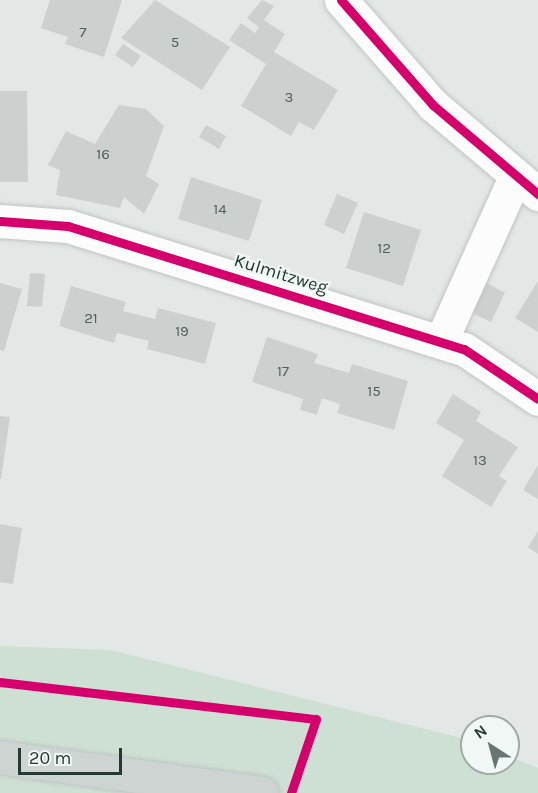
<!DOCTYPE html>
<style>
body{margin:0}
#map{position:relative;width:538px;height:793px;overflow:hidden;background:#e3e8e6;font-family:Karla,sans-serif}
div>[style]{position:absolute}
.green>*{inset:0;background:#cee0d4}
.building>*{inset:0;background:#ccd1cf}
.roads{filter:drop-shadow(0 0 2px #c0c5c3) drop-shadow(0 0 2px #c0c5c3)}
.minor>*{height:33px;margin:-16.5px;padding:0 16.5px;transform-origin:16.5px;border-radius:16.5px;background:#fbfcfb}
.major>*{height:33px;margin:-16.5px;padding:0 16.5px;transform-origin:16.5px;border-radius:16.5px;background:#ced4d2}
.cycleway>*{height:9px;margin:-4.5px;padding:0 4.5px;transform-origin:4.5px;border-radius:4.5px;background:#d6006c}
span{translate:-50% -50%;white-space:nowrap;text-align:center;line-height:1.15;-webkit-text-stroke:4.5px #f1f7f4;paint-order:stroke}
.number-label{font-size:15px;color:#4f605b}
.number-label span{-webkit-text-stroke-width:0}
.street-label{font-size:18px;color:#243933}
.north{position:absolute;left:460px;top:715px;width:60px;height:60px;box-sizing:border-box;background:#f1f7f4;border:2px solid #9faba7;border-radius:50%;rotate:324deg;font-size:16px;font-weight:700;line-height:24px;text-align:center;color:#243933}
.north::after{content:'';display:block;margin:auto;width:21px;height:27px;background:#677672;clip-path:polygon(50% 0,100% 100%,50% 72%,0 100%)}
.scale{position:absolute;left:18px;top:748px;width:104px;height:27px;box-sizing:border-box;border:3px solid #243933;border-top:0;padding-left:8px;font-size:18px;line-height:21px;white-space:nowrap;color:#243933;-webkit-text-stroke:4px #f1f7f4;paint-order:stroke}
</style>
<div id="map">
<div class="green">
<div style="clip-path:polygon(0 646px,111px 650px,465px 739px,472px 741px,472px 763px,508px 763px,508px 756px,538px 768px,538px 793px,0 793px)"></div>
</div>
<div class="building">
<div style="clip-path:polygon(50px 0,122px 0,104px 57px,65px 44px,68px 37px,41px 28px)"></div>
<div style="clip-path:polygon(155px 0,230px 47px,202px 90px,121px 38px)"></div>
<div style="clip-path:polygon(262px 0,274px 6px,264px 20px,285px 34px,274px 52px,338px 90px,314px 130px,299px 122px,291px 136px,241px 106px,266px 64px,229px 40px,241px 23px,255px 33px,259px 27px,247px 18px)"></div>
<div style="clip-path:polygon(123px 44px,141px 56px,133px 67px,115px 55px)"></div>
<div style="clip-path:polygon(0 91px,27px 91px,28px 182px,0 182px)"></div>
<div style="clip-path:polygon(119px 105px,146px 109px,164px 126px,146px 176px,159px 184px,144px 214px,124px 197px,120px 208px,56px 195px,60px 170px,48px 165px,66px 131px,95px 144px)"></div>
<div style="clip-path:polygon(206px 125px,226px 136px,219px 149px,199px 137px)"></div>
<div style="clip-path:polygon(191px 177px,262px 200px,249px 241px,178px 219px)"></div>
<div style="clip-path:polygon(337px 194px,358px 203px,344px 234px,324px 225px)"></div>
<div style="clip-path:polygon(364px 212px,421px 230px,403px 286px,346px 268px)"></div>
<div style="clip-path:polygon(30px 273px,45px 274px,42px 307px,27px 306px)"></div>
<div style="clip-path:polygon(481px 280px,505px 293px,491px 322px,466px 310px)"></div>
<div style="clip-path:polygon(538px 281px,538px 332px,515px 318px)"></div>
<div style="clip-path:polygon(0 283px,22px 289px,4px 351px,0 350px)"></div>
<div style="clip-path:polygon(71px 286px,126px 302px,123px 311px,155px 319px,158px 308px,216px 323px,205px 364px,147px 349px,149px 341px,117px 333px,114px 343px,59px 326px)"></div>
<div style="clip-path:polygon(267px 337px,318px 354px,314px 363px,332px 368px,349px 373px,352px 364px,408px 381px,394px 430px,337px 413px,340px 404px,322px 398px,317px 415px,300px 410px,303px 399px,252px 382px)"></div>
<div style="clip-path:polygon(453px 394px,481px 412px,476px 421px,518px 447px,499px 476px,507px 481px,491px 507px,442px 476px,464px 440px,436px 423px)"></div>
<div style="clip-path:polygon(0 416px,10px 417px,1px 479px,0 479px)"></div>
<div style="clip-path:polygon(538px 465px,538px 499px,523px 490px)"></div>
<div style="clip-path:polygon(0 524px,22px 528px,13px 584px,0 582px)"></div>
<div style="clip-path:polygon(538px 531px,538px 554px,528px 547px)"></div>
</div>
<div class="roads">
<div class="minor">
<div style="left:341px;top:0;width:140px;rotate:48.8deg"></div>
<div style="left:433px;top:105px;width:138px;rotate:40.3deg"></div>
<div style="left:0;top:221px;width:68px;rotate:4.2deg"></div>
<div style="left:68px;top:226px;width:415px;rotate:17.3deg"></div>
<div style="left:464px;top:349px;width:89px;rotate:34deg"></div>
<div style="left:441px;top:341px;width:178px;rotate:-65.7deg"></div>
</div>
<div class="major">
<div style="left:0;top:757px;width:264px;rotate:7.8deg"></div>
</div>
</div>
<div class="cycleway">
<div style="left:341px;top:0;width:140px;rotate:48.8deg"></div>
<div style="left:433px;top:105px;width:138px;rotate:40.3deg"></div>
<div style="left:0;top:221px;width:68px;rotate:4.2deg"></div>
<div style="left:68px;top:226px;width:415px;rotate:17.3deg"></div>
<div style="left:464px;top:349px;width:89px;rotate:34deg"></div>
<div style="left:0;top:682px;width:318px;rotate:6.7deg"></div>
<div style="left:316px;top:719px;width:78px;rotate:108.7deg"></div>
</div>
<div class="number-label">
<span style="left:83px;top:33px">7</span>
<span style="left:175px;top:43px">5</span>
<span style="left:289px;top:98px">3</span>
<span style="left:103px;top:155px">16</span>
<span style="left:220px;top:210px">14</span>
<span style="left:384px;top:249px">12</span>
<span style="left:91px;top:319px">21</span>
<span style="left:182px;top:332px">19</span>
<span style="left:283px;top:372px">17</span>
<span style="left:374px;top:392px">15</span>
<span style="left:480px;top:461px">13</span>
</div>
<div class="street-label">
<span style="left:281px;top:274px;rotate:17deg">Kulmitzweg</span>
</div>
<div class="north">N</div>
<div class="scale">20 m</div>
</div>
